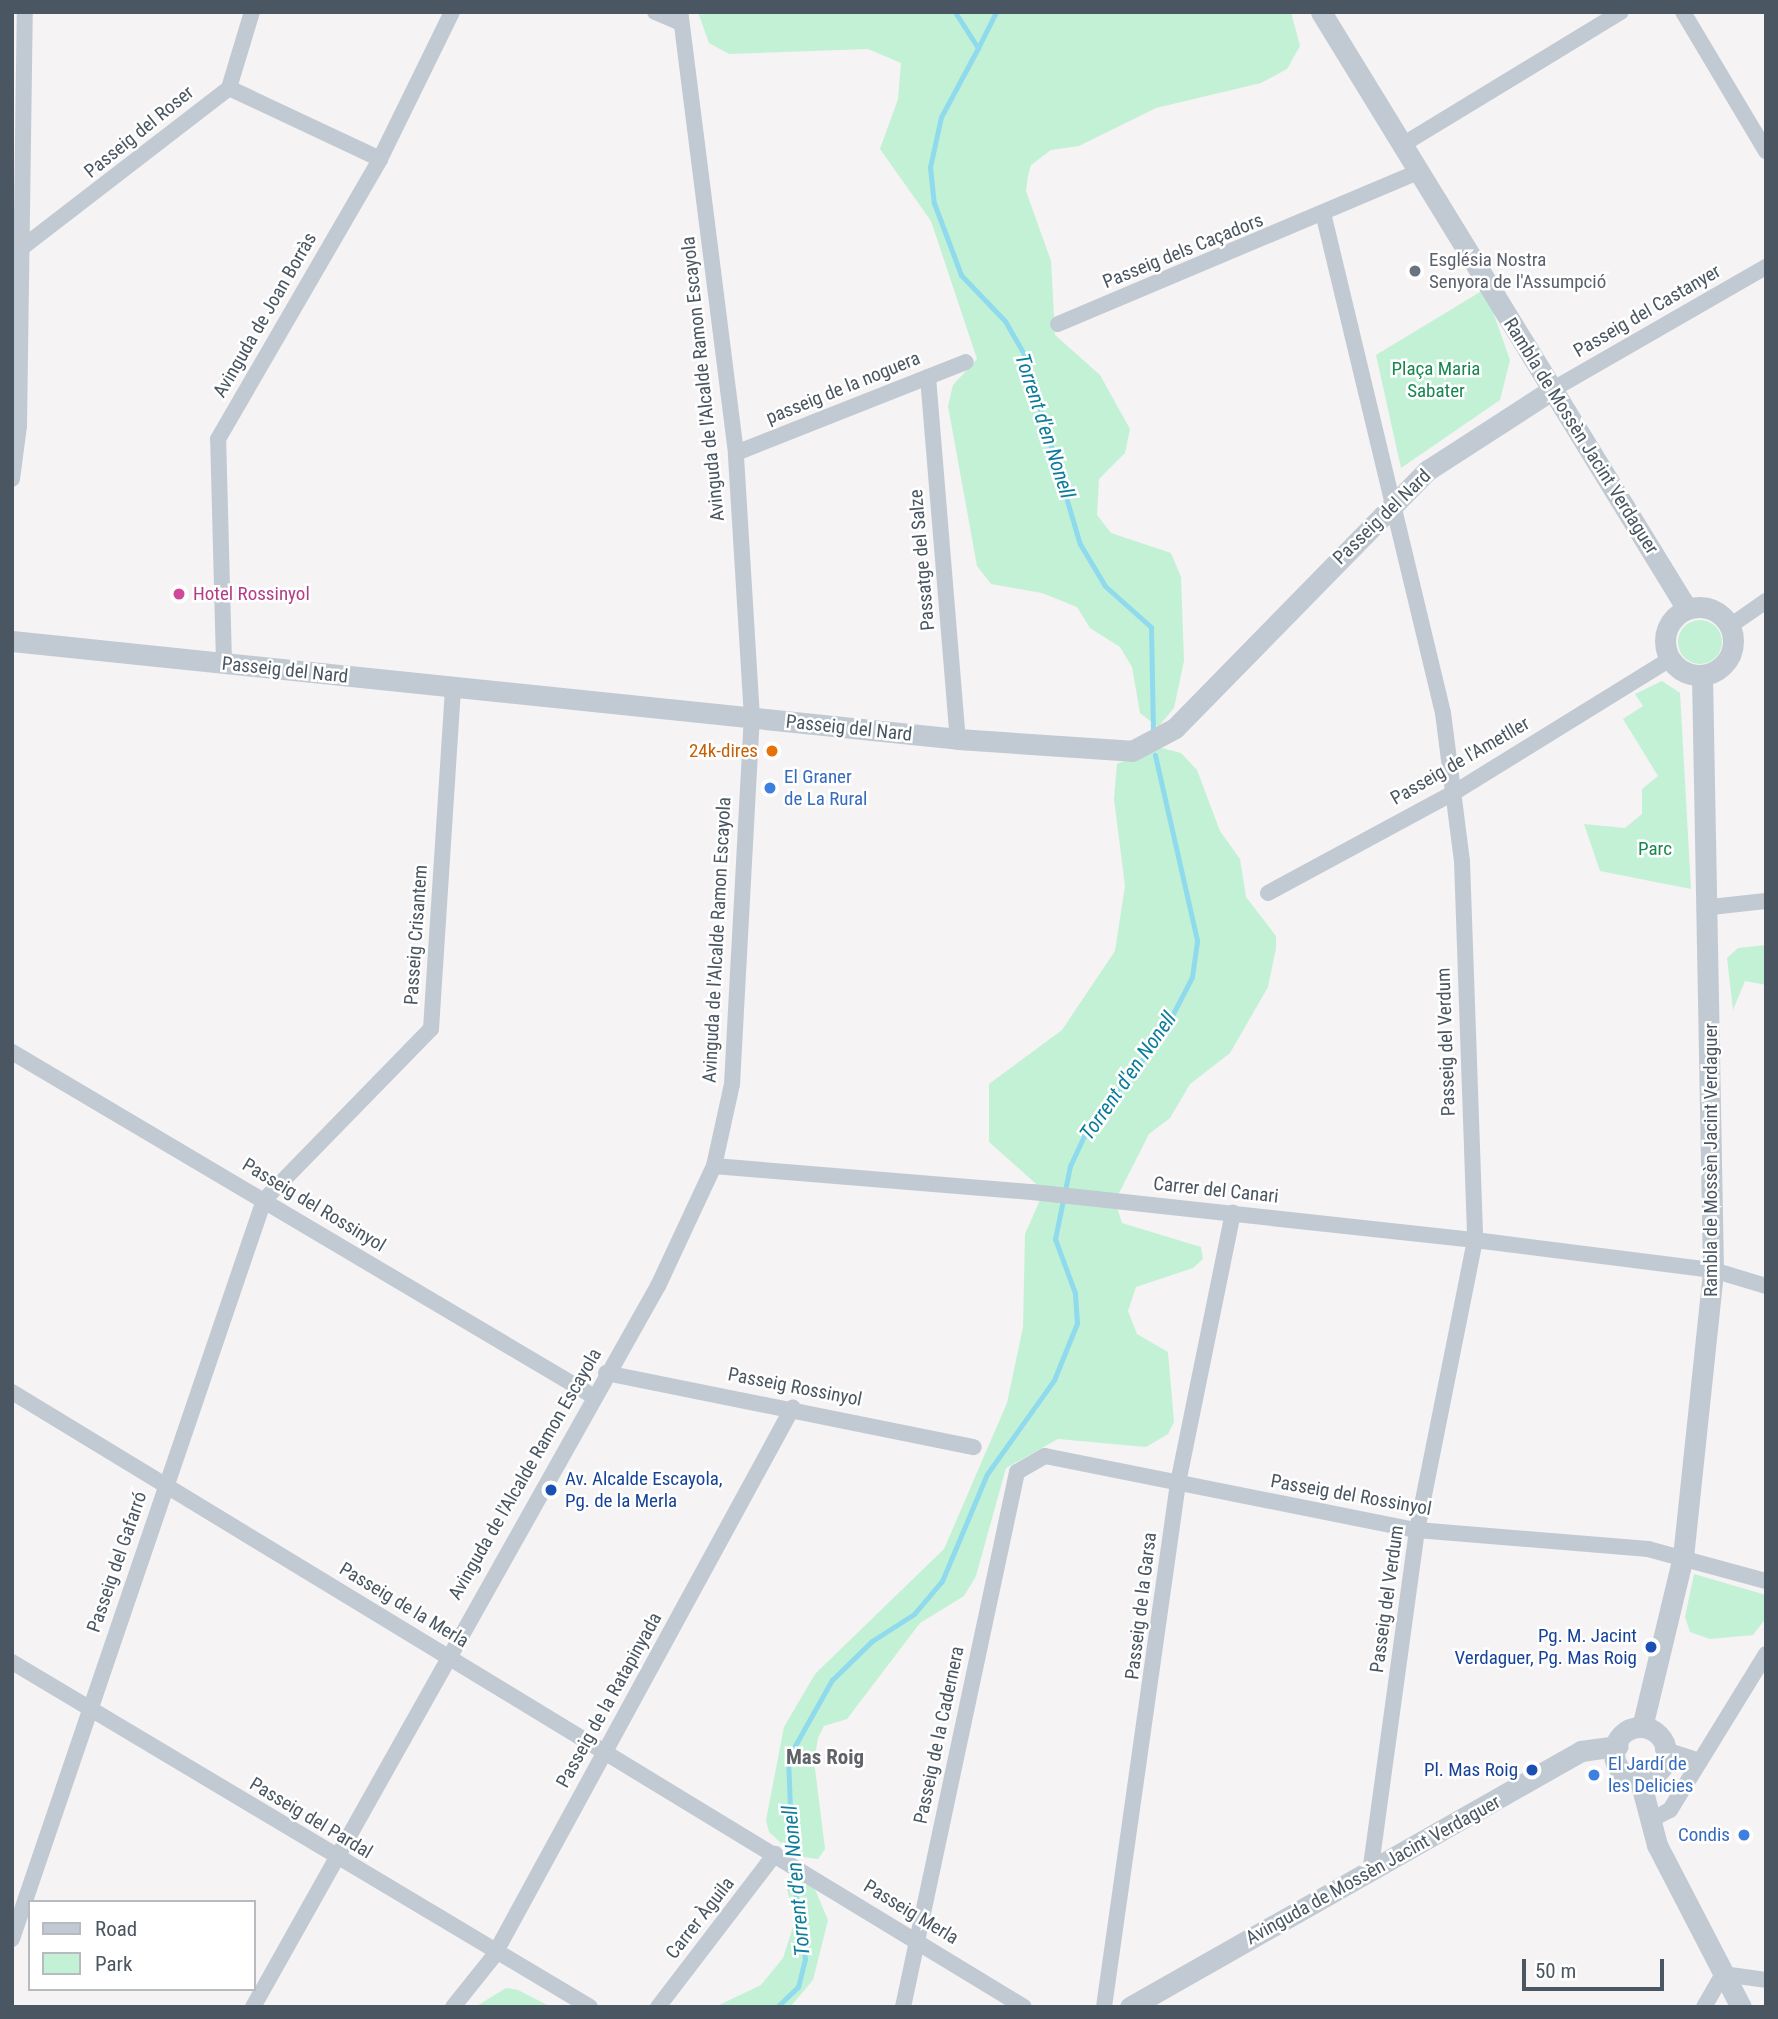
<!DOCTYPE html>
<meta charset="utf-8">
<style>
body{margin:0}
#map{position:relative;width:1778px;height:2019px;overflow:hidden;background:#f5f3f3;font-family:"Roboto Condensed",sans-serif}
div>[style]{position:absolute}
.green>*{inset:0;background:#c3f1d5}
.round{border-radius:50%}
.stream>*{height:5px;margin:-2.5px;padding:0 2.5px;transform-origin:2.5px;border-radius:2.5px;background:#90daee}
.minor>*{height:16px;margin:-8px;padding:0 8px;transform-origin:8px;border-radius:8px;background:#c1cad2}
.tertiary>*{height:21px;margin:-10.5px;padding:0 10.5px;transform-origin:10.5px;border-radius:10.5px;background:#c1cad2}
.tertiary>.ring{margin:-10.5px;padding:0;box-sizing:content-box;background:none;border:21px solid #c1cad2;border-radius:50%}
.dots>*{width:19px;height:19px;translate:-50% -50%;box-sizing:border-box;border:4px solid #fff;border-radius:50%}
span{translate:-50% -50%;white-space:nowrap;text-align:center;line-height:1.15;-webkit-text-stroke:5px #fff;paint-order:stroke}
.street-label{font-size:19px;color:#4a5661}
.worship-label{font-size:19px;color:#5b616d}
.left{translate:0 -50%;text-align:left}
.park-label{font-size:19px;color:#17864f}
.hotel-label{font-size:19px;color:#b23c85}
.food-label{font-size:19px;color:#c56008}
.right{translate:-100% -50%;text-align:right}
.shop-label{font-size:19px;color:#366cbe}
.transit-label{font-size:19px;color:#164399}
.water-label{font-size:21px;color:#0c7c9b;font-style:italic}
.neighbourhood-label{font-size:21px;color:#5f6368;font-weight:700}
.frame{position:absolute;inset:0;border:14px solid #4a5661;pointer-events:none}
.legend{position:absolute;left:28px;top:1900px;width:228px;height:91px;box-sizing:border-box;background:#fff;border:2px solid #b7bbc0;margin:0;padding:9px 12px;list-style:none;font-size:21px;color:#4a5661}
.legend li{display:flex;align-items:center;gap:14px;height:35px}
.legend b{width:35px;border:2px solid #b7bbc0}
.scale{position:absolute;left:1522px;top:1959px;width:142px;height:32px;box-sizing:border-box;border:4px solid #4a5661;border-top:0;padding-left:9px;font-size:21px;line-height:24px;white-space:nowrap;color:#4a5661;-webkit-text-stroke:5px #fff;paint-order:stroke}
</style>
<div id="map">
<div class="green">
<div style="clip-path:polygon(698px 12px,1291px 12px,1300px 46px,1287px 69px,1261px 83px,1156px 108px,1079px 146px,1051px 150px,1031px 165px,1028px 176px,1026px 191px,1051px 261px,1055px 335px,1100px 375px,1130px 429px,1125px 453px,1099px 479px,1097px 515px,1111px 533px,1171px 553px,1181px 577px,1184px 661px,1174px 708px,1158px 727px,1140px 713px,1132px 667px,1120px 647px,1090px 628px,1077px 607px,1042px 593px,991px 584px,977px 566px,948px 406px,953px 385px,977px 359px,931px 221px,880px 149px,898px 99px,901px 63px,868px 49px,729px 54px,709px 43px)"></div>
<div style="clip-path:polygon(1485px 289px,1510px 360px,1500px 400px,1401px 468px,1376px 355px)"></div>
<div class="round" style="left:1678px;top:620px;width:44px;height:44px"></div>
<div style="clip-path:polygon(1662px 681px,1680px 693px,1691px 889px,1600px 871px,1584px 824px,1625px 828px,1642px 814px,1642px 789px,1658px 776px,1623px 719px,1643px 706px,1635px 694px)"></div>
<div style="clip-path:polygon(1158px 747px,1181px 753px,1197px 770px,1220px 831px,1240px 859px,1246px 897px,1276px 936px,1276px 948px,1268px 987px,1230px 1053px,1190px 1084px,1170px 1118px,1149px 1134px,1115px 1201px,1122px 1223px,1201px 1247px,1203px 1259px,1193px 1268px,1136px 1287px,1128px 1311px,1137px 1334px,1168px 1352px,1174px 1422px,1168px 1434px,1146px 1447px,1058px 1439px,1006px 1468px,976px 1576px,964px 1596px,920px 1623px,847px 1719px,824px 1726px,818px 1738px,814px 1761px,825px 1849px,818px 1859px,795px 1856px,769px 1832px,766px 1820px,784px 1727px,815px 1674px,944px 1549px,1007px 1403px,1023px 1327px,1025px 1234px,1044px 1191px,989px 1142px,989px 1084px,1062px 1030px,1115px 951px,1125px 886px,1114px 799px,1117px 764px)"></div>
<div style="clip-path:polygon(1766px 945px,1766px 985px,1745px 981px,1733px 1010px,1727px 958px,1738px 948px)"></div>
<div style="clip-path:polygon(1694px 1574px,1766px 1595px,1766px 1618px,1753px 1635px,1710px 1639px,1690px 1632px,1685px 1617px)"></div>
<div style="clip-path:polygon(792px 1878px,814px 1887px,828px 1920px,813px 1980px,790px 2007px,715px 2007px,761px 1985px,783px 1958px,795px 1921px,787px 1889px)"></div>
<div style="clip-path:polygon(506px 1988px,518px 1990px,551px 2007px,475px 2007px)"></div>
</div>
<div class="stream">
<div style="left:955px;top:12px;width:43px;rotate:57.4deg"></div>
<div style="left:978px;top:48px;width:78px;rotate:118.2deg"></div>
<div style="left:941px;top:117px;width:51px;rotate:102.4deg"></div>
<div style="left:930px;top:167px;width:36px;rotate:84deg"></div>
<div style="left:934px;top:203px;width:77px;rotate:69.4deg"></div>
<div style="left:961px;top:275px;width:64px;rotate:46.3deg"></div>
<div style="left:1005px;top:321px;width:36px;rotate:60deg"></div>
<div style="left:1023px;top:352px;width:200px;rotate:73.5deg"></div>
<div style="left:1080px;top:544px;width:49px;rotate:59.2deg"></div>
<div style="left:1105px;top:586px;width:62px;rotate:41.7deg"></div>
<div style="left:1151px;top:627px;width:104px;rotate:88.9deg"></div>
<div style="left:978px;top:48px;width:40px;rotate:-63.4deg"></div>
<div style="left:792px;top:1861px;width:103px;rotate:-92.2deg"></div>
<div style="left:788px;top:1758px;width:90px;rotate:-60.6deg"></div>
<div style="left:832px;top:1680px;width:56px;rotate:-44.3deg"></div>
<div style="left:872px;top:1641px;width:50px;rotate:-32.7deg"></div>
<div style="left:914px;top:1614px;width:43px;rotate:-49.7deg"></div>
<div style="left:942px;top:1581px;width:116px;rotate:-67.2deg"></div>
<div style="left:987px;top:1474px;width:115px;rotate:-54.5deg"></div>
<div style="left:1054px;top:1380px;width:61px;rotate:-68deg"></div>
<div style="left:1077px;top:1323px;width:30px;rotate:-94deg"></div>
<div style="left:1075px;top:1293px;width:58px;rotate:-110.3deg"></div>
<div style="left:1055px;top:1239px;width:75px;rotate:-78.4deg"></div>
<div style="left:1070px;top:1166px;width:38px;rotate:-65deg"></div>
<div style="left:1086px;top:1132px;width:125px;rotate:-52.1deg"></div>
<div style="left:1163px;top:1033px;width:63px;rotate:-62.6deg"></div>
<div style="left:1192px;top:977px;width:37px;rotate:-82deg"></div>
<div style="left:1197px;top:940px;width:190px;rotate:-102.8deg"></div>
<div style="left:777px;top:2007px;width:29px;rotate:-44deg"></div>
<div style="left:798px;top:1987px;width:29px;rotate:-76deg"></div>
<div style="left:805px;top:1959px;width:89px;rotate:-98.4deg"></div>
</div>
<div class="minor">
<div style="left:655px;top:12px;width:28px;rotate:23deg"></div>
<div style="left:1683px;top:12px;width:162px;rotate:59.2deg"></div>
<div style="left:229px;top:88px;width:167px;rotate:25.2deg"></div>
<div style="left:1402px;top:145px;width:256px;rotate:-31.3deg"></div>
<div style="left:1324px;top:217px;width:510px;rotate:76.51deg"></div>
<div style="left:1443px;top:713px;width:149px;rotate:82.7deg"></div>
<div style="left:1462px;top:861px;width:379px;rotate:88deg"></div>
<div style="left:1475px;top:1240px;width:296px;rotate:101.3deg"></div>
<div style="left:1417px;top:1530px;width:346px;rotate:97.8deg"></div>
<div style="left:15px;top:253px;width:270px;rotate:-37.6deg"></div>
<div style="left:229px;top:88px;width:79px;rotate:-73.2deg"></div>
<div style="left:1058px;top:324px;width:391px;rotate:-22.9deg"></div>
<div style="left:928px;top:377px;width:363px;rotate:85.3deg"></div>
<div style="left:1550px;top:391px;width:249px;rotate:-29.9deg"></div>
<div style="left:736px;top:453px;width:247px;rotate:-21.6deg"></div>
<div style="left:12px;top:479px;width:53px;rotate:-82.5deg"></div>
<div style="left:19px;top:426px;width:414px;rotate:-89.2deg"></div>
<div style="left:1730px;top:626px;width:44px;rotate:-34.8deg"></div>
<div style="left:224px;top:663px;width:224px;rotate:-91.5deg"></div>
<div style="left:218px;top:439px;width:323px;rotate:-59.9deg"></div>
<div style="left:380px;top:159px;width:164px;rotate:-63.9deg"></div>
<div style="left:1268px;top:893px;width:213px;rotate:-28.4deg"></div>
<div style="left:1455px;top:792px;width:253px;rotate:-31.7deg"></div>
<div style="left:1711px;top:907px;width:55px;rotate:-6.2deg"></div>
<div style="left:12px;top:1052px;width:675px;rotate:30.63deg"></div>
<div style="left:714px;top:1166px;width:319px;rotate:4.7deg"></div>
<div style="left:1032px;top:1192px;width:446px;rotate:6.2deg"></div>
<div style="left:1475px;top:1240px;width:240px;rotate:7.2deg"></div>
<div style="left:1713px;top:1270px;width:55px;rotate:16.8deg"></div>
<div style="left:606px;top:1373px;width:375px;rotate:11.4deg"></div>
<div style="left:12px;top:1392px;width:1184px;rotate:31.29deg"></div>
<div style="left:12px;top:1662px;width:673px;rotate:30.83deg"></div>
<div style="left:1663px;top:1749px;width:39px;rotate:18deg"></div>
<div style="left:1649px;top:1821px;width:24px;rotate:-28deg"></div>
<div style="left:1670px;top:1810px;width:183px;rotate:-58.4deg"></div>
<div style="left:12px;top:1939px;width:781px;rotate:-71.17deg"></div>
<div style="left:264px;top:1200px;width:239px;rotate:-45.7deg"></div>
<div style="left:431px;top:1029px;width:342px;rotate:-86.3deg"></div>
<div style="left:253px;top:2007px;width:827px;rotate:-60.68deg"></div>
<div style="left:658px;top:1286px;width:132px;rotate:-65deg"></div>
<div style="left:714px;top:1166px;width:84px;rotate:-77.6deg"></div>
<div style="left:732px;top:1084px;width:367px;rotate:-86.9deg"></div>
<div style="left:752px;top:718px;width:265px;rotate:-93.5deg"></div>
<div style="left:736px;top:453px;width:445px;rotate:-97.2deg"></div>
<div style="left:453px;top:2007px;width:64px;rotate:-51.3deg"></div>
<div style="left:493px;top:1957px;width:626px;rotate:-61.39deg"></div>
<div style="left:658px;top:2007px;width:193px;rotate:-52.6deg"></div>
<div style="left:903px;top:2007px;width:547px;rotate:-77.97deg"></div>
<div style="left:1017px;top:1472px;width:32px;rotate:-30deg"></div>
<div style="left:1045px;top:1456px;width:379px;rotate:11.3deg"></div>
<div style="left:1417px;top:1530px;width:232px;rotate:4.7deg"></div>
<div style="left:1648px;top:1549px;width:122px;rotate:15.2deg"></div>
<div style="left:1104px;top:2007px;width:529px;rotate:-81.96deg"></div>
<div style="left:1178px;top:1483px;width:276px;rotate:-78.5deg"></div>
<div style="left:1704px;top:2007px;width:38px;rotate:-60deg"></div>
<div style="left:1723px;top:1974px;width:43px;rotate:7.9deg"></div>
</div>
<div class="tertiary">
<div style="left:1321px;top:12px;width:700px;rotate:58.49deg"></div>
<div class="ring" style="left:1665px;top:607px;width:47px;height:47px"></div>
<div style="left:12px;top:641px;width:951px;rotate:5.91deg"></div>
<div style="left:958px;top:739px;width:174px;rotate:3.9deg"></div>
<div style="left:1132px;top:751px;width:49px;rotate:-28.1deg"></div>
<div style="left:1175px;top:728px;width:361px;rotate:-45.6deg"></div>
<div style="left:1428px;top:470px;width:145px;rotate:-32.9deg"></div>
<div style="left:1643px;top:1723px;width:171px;rotate:-76.5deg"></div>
<div style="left:1683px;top:1557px;width:289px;rotate:-84deg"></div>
<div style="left:1713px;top:1270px;width:595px;rotate:-91.06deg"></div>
<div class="ring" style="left:1614px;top:1727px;width:31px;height:31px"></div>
<div style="left:1641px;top:1784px;width:63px;rotate:75.3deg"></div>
<div style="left:1657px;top:1845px;width:182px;rotate:62.6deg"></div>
<div style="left:1130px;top:2007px;width:519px;rotate:-29.58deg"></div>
<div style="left:1581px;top:1751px;width:37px;rotate:-8deg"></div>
</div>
<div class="dots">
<div style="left:1415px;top:271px;background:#6b7280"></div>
<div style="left:179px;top:594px;background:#d1479c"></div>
<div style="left:772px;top:751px;background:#e8710a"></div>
<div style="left:770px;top:788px;background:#3f7fe0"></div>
<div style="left:551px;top:1490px;background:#1a4fb4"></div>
<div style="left:1651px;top:1647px;background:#1a4fb4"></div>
<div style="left:1532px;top:1770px;background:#1a4fb4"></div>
<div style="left:1594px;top:1775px;background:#3f7fe0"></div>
<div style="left:1744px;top:1835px;background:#3f7fe0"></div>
</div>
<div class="street-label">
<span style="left:139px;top:132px;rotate:-39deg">Passeig del Roser</span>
<span style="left:1183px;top:251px;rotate:-22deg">Passeig dels Caçadors</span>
<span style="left:1647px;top:311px;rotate:-30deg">Passeig del Castanyer</span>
<span style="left:265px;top:315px;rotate:-60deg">Avinguda de Joan Borràs</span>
<span style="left:703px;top:379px;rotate:-96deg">Avinguda de l'Alcalde Ramon Escayola</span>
<span style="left:843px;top:388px;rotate:-22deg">passeig de la noguera</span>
<span style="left:1581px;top:436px;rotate:58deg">Rambla de Mossèn Jacint Verdaguer</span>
<span style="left:1382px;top:517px;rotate:-44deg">Passeig del Nard</span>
<span style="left:922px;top:560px;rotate:-95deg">Passatge del Salze</span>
<span style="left:285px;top:670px;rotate:6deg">Passeig del Nard</span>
<span style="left:849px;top:728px;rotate:6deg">Passeig del Nard</span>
<span style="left:1460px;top:761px;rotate:-30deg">Passeig de l'Ametller</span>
<span style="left:416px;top:935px;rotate:-86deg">Passeig Crisantem</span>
<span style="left:717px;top:940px;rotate:-87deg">Avinguda de l'Alcalde Ramon Escayola</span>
<span style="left:1446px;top:1042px;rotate:-92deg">Passeig del Verdum</span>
<span style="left:1711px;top:1160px;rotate:-90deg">Rambla de Mossèn Jacint Verdaguer</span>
<span style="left:1216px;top:1190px;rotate:6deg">Carrer del Canari</span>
<span style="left:314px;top:1205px;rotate:31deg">Passeig del Rossinyol</span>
<span style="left:795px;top:1387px;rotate:11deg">Passeig Rossinyol</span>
<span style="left:525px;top:1474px;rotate:-60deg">Avinguda de l'Alcalde Ramon Escayola</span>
<span style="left:1351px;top:1495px;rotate:10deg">Passeig del Rossinyol</span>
<span style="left:117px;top:1562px;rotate:-71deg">Passeig del Gafarró</span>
<span style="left:1387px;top:1599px;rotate:-82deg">Passeig del Verdum</span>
<span style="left:404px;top:1605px;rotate:31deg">Passeig de la Merla</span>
<span style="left:1141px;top:1606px;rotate:-83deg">Passeig de la Garsa</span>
<span style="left:609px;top:1700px;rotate:-61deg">Passeig de la Ratapinyada</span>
<span style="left:939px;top:1735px;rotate:-78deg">Passeig de la Cadernera</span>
<span style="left:311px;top:1818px;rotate:31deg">Passeig del Pardal</span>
<span style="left:1373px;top:1870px;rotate:-29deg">Avinguda de Mossèn Jacint Verdaguer</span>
<span style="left:911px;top:1912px;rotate:31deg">Passeig Merla</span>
<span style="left:700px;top:1918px;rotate:-52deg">Carrer Àguila</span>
</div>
<div class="worship-label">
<span class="left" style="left:1429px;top:271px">Església Nostra<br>Senyora de l'Assumpció</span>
</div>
<div class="park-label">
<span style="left:1436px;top:380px">Plaça Maria<br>Sabater</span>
<span style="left:1655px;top:849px">Parc</span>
</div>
<div class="hotel-label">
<span class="left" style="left:193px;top:594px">Hotel Rossinyol</span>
</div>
<div class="food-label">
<span class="right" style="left:758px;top:751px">24k-dires</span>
</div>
<div class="shop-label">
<span class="left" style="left:784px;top:788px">El Graner<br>de La Rural</span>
<span class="left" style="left:1608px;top:1775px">El Jardí de<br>les Delicies</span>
<span class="right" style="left:1730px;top:1835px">Condis</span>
</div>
<div class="transit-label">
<span class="left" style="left:565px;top:1490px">Av. Alcalde Escayola,<br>Pg. de la Merla</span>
<span class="right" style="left:1637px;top:1647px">Pg. M. Jacint<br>Verdaguer, Pg. Mas Roig</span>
<span class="right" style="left:1518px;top:1770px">Pl. Mas Roig</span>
</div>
<div class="water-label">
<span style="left:1045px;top:426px;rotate:72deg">Torrent d'en Nonell</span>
<span style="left:1128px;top:1076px;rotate:-55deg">Torrent d'en Nonell</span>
<span style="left:796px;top:1881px;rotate:-95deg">Torrent d'en Nonell</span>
</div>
<div class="neighbourhood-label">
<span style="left:825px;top:1757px">Mas Roig</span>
</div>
<div class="frame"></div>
<ul class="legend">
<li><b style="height:9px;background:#c1cad2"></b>Road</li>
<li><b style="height:19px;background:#c3f1d5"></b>Park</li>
</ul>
<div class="scale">50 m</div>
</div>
